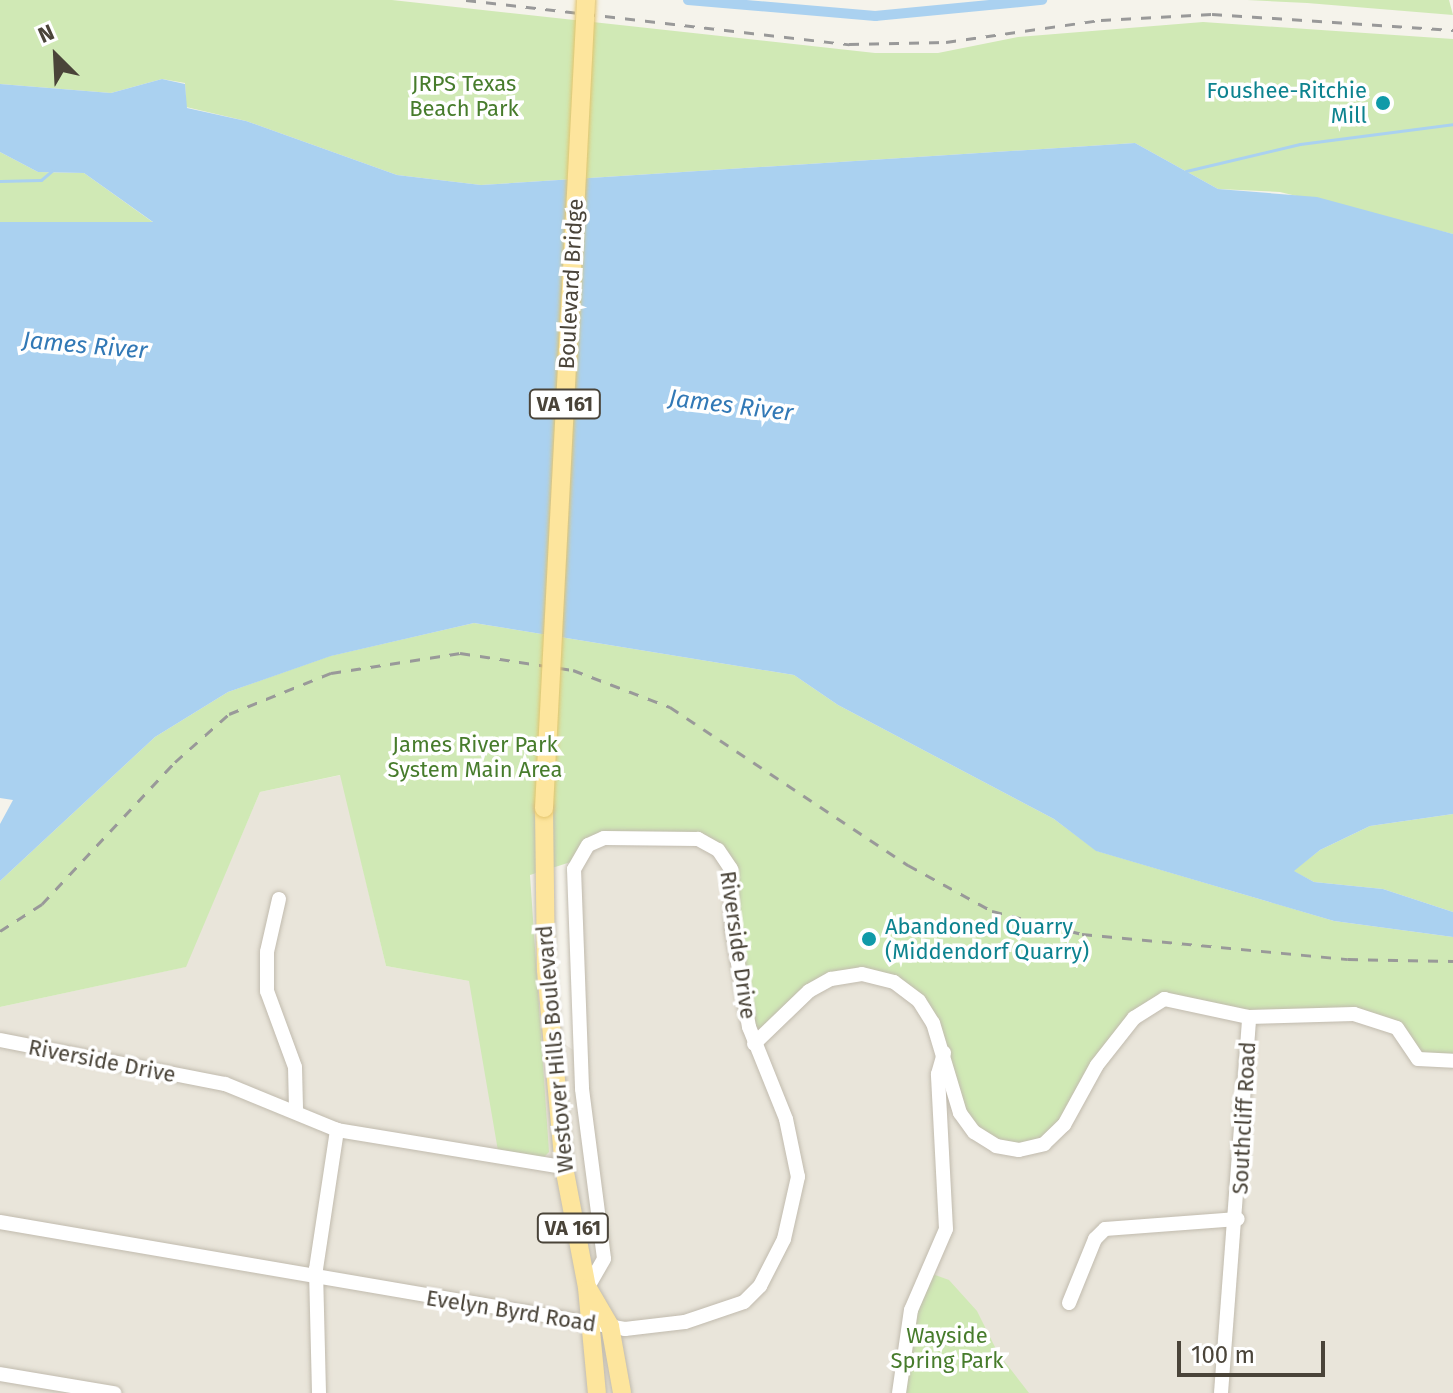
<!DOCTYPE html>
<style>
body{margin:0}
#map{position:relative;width:1453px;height:1393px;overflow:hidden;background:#f5f3eb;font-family:"Fira Sans",sans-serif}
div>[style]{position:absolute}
.residential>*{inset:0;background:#e9e5da}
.green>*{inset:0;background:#d0e9b5}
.water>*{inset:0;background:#aad1f0}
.stream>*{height:3px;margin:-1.5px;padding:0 1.5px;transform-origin:1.5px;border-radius:1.5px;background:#aad1f0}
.canal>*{height:10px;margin:-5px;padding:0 5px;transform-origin:5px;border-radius:5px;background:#aad1f0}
.roads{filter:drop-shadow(0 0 2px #c1bbae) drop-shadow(0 0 2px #c1bbae)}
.minor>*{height:14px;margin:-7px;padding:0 7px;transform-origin:7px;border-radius:7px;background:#fff}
.major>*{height:18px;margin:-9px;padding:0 9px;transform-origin:9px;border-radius:9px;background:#fde59d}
.rail>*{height:3px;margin-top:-1.5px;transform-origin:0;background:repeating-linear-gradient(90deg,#999 0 10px,transparent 0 20px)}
.bridges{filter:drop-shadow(0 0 2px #e3c46c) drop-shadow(0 0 2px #e3c46c)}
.major-bridge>*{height:18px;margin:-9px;padding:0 9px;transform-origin:9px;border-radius:9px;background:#fde59d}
.dots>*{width:22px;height:22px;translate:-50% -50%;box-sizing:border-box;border:4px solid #fff;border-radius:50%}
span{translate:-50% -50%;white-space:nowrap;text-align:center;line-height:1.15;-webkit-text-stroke:7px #fff;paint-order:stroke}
.shield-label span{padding:2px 6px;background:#fff;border:2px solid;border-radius:6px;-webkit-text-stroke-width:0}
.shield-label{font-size:20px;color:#4a4439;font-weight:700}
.park-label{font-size:22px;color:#477c2c}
.culture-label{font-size:22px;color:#0d838f}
.right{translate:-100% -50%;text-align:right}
.left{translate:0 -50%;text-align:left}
.street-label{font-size:22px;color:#4a4439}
.water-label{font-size:24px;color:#3279b6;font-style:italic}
.north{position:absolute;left:16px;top:16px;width:80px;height:80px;-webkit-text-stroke:6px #fff;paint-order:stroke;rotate:336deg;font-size:22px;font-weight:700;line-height:32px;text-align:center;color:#4a4439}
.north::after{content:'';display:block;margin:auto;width:28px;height:36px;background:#4a4439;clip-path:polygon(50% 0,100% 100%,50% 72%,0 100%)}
.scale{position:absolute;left:1177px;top:1341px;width:148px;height:36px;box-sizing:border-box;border:4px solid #4a4439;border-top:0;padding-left:10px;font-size:24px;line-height:28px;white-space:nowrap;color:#4a4439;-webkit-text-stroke:6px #fff;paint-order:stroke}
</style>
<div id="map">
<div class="residential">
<div style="clip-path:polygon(341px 775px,386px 966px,469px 981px,581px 1055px,577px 860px,595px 841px,713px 846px,799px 999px,862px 974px,1097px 1065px,1150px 1005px,1354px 1014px,1453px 1061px,1453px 1393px,0 1393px,0 1007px,185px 967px,260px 792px)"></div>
</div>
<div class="green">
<div style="clip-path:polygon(0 0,392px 0,875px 53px,938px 53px,1018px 37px,1203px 22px,1453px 39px,1453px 234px,1280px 192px,1218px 189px,1135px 143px,481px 185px,397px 175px,246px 121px,186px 107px,185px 83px,162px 79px,111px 93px,0 84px)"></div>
<div style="clip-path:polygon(1247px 0,1449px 0,1453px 15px,1307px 3px)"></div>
<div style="clip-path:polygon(0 152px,38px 172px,84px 173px,154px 223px,0 222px)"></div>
<div style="clip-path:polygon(474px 623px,794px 675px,838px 705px,1054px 819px,1097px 851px,1334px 921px,1453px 937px,1453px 1061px,1418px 1059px,1397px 1028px,1355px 1014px,1249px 1017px,1174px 999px,1134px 1018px,1064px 1125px,1019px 1150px,974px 1132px,933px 1023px,894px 982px,831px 979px,754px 1044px,733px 885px,713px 846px,614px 837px,577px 860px,530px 875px,549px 1152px,542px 1159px,498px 1151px,469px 981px,386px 966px,340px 775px,260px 792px,186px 967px,0 1007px,0 881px,155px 737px,228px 692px,330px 656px)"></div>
<div style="clip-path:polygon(1453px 814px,1453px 912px,1383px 889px,1314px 882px,1293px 871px,1320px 850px,1370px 826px)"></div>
<div style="clip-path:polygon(927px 1272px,949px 1280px,977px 1311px,998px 1353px,1029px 1393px,899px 1393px)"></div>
</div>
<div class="water">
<div style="clip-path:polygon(162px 79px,185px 84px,187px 108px,246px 121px,397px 175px,481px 185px,1135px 143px,1218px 189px,1317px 197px,1453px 234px,1453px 814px,1370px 826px,1320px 850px,1294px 871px,1314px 882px,1383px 889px,1453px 912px,1453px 937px,1334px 921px,1096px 851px,1054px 819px,838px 705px,794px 675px,474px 623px,331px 656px,228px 692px,155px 737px,0 881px,0 824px,13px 800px,0 798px,0 222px,153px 222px,84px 173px,38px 172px,0 152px,0 84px,111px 93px)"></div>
</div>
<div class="stream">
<div style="left:1186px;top:171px;width:117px;rotate:-13.3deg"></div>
<div style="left:1300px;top:144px;width:154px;rotate:-7.4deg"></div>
<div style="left:0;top:181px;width:41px;rotate:-1.4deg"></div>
<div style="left:41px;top:180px;width:16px;rotate:-40deg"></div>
</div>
<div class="canal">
<div style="left:688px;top:0;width:188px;rotate:4.9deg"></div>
<div style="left:875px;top:16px;width:168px;rotate:-5.5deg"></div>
</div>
<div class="roads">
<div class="minor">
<div style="left:279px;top:899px;width:54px;rotate:102.8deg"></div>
<div style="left:267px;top:952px;width:39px;rotate:90deg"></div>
<div style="left:267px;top:991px;width:81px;rotate:69.8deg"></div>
<div style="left:295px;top:1067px;width:42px;rotate:88.6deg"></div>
<div style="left:0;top:1040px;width:229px;rotate:11.1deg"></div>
<div style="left:225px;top:1084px;width:121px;rotate:22.3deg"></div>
<div style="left:337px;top:1130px;width:230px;rotate:9.3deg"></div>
<div style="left:754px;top:1044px;width:76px;rotate:-43.9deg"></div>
<div style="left:809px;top:991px;width:25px;rotate:-29deg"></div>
<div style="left:831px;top:979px;width:31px;rotate:-9deg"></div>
<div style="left:862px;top:974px;width:33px;rotate:14deg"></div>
<div style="left:894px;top:982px;width:31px;rotate:37deg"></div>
<div style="left:919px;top:1001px;width:26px;rotate:58deg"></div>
<div style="left:933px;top:1023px;width:94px;rotate:73.3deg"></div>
<div style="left:960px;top:1113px;width:24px;rotate:54deg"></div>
<div style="left:974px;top:1132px;width:26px;rotate:32deg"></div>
<div style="left:996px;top:1146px;width:23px;rotate:10deg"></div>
<div style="left:1019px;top:1150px;width:26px;rotate:-13deg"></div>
<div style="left:1044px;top:1144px;width:28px;rotate:-44deg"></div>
<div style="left:1064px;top:1125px;width:68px;rotate:-61.2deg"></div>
<div style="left:1097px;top:1065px;width:60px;rotate:-51.8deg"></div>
<div style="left:1134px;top:1018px;width:36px;rotate:-32deg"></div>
<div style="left:1164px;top:999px;width:87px;rotate:12deg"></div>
<div style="left:1249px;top:1017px;width:105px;rotate:-1.6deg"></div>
<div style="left:1354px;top:1014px;width:45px;rotate:18deg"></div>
<div style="left:1397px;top:1028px;width:37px;rotate:56deg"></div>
<div style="left:1418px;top:1059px;width:35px;rotate:3deg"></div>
<div style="left:0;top:1222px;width:634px;rotate:9.71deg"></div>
<div style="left:625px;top:1329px;width:60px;rotate:-6.7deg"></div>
<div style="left:685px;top:1322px;width:62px;rotate:-18.7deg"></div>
<div style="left:744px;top:1302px;width:23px;rotate:-45deg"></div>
<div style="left:760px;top:1286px;width:53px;rotate:-62.9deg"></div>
<div style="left:784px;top:1239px;width:64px;rotate:-77.3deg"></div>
<div style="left:798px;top:1177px;width:59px;rotate:-101.7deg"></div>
<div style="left:786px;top:1119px;width:99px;rotate:-111.9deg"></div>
<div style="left:749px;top:1027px;width:99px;rotate:-99.8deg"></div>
<div style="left:732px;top:929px;width:60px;rotate:-91deg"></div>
<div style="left:731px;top:869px;width:23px;rotate:-124deg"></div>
<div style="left:718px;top:850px;width:23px;rotate:-151deg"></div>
<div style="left:698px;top:839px;width:94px;rotate:-179.4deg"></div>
<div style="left:604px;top:838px;width:17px;rotate:156deg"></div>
<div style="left:588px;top:845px;width:28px;rotate:120deg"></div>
<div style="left:574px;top:869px;width:220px;rotate:87.9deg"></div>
<div style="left:582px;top:1089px;width:171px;rotate:82.6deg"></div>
<div style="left:604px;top:1259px;width:34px;rotate:120deg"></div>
<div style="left:1069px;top:1303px;width:69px;rotate:-67.9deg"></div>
<div style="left:1095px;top:1239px;width:14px;rotate:-45deg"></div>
<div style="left:1105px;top:1229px;width:133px;rotate:-4.3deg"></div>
<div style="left:0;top:1374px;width:116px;rotate:9.5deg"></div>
<div style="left:319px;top:1393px;width:124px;rotate:-91.4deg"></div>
<div style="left:316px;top:1269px;width:141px;rotate:-81.4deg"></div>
<div style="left:899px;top:1393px;width:84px;rotate:-81.8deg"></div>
<div style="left:911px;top:1310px;width:88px;rotate:-66.6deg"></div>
<div style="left:946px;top:1229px;width:155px;rotate:-93deg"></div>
<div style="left:938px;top:1074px;width:22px;rotate:-74deg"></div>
<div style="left:1221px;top:1393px;width:377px;rotate:-85.7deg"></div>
</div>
<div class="major">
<div style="left:544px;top:808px;width:162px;rotate:89.3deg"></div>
<div style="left:546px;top:970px;width:198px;rotate:84.8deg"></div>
<div style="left:564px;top:1167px;width:123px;rotate:79.2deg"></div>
<div style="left:587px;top:1288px;width:105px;rotate:84.6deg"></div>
<div style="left:589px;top:1290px;width:42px;rotate:59.7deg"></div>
<div style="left:610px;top:1326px;width:68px;rotate:79.8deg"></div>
</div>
</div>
<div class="rail">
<div style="left:466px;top:0;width:386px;rotate:6.6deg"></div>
<div style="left:849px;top:44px;width:97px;rotate:-1.2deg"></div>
<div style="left:946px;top:42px;width:157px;rotate:-8.1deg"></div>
<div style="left:1101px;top:20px;width:111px;rotate:-3.1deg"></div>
<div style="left:1212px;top:14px;width:242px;rotate:3.8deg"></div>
<div style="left:0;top:931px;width:50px;rotate:-32.7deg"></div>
<div style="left:42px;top:904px;width:195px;rotate:-46.9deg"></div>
<div style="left:175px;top:762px;width:72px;rotate:-41.6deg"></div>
<div style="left:229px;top:714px;width:110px;rotate:-21.9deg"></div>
<div style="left:331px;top:673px;width:131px;rotate:-8.8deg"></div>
<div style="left:460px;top:653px;width:114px;rotate:8.6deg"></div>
<div style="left:573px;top:670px;width:104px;rotate:20.9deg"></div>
<div style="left:670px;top:707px;width:286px;rotate:33.6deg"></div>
<div style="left:908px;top:865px;width:96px;rotate:28.7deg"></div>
<div style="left:992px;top:911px;width:93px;rotate:14.3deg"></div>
<div style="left:1082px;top:934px;width:267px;rotate:5.4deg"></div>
<div style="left:1348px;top:959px;width:105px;rotate:1.1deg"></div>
</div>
<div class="bridges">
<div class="major-bridge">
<div style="left:544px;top:808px;width:809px;rotate:-87.02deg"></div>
</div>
</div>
<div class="dots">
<div style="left:1383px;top:103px;background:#0f9aa8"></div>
<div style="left:869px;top:939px;background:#0f9aa8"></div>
</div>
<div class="shield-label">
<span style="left:565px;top:404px">VA 161</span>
<span style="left:573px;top:1228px">VA 161</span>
</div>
<div class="park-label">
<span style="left:464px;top:96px">JRPS Texas<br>Beach Park</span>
<span style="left:475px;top:757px">James River Park<br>System Main Area</span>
<span style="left:947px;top:1348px">Wayside<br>Spring Park</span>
</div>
<div class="culture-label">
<span class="right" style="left:1367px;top:103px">Foushee-Ritchie<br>Mill</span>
<span class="left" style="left:885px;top:939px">Abandoned Quarry<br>(Middendorf Quarry)</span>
</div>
<div class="street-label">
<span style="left:571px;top:284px;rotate:-87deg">Boulevard Bridge</span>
<span style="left:738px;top:945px;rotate:82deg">Riverside Drive</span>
<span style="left:555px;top:1049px;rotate:-95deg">Westover Hills Boulevard</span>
<span style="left:102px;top:1061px;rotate:11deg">Riverside Drive</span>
<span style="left:1244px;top:1118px;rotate:-87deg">Southcliff Road</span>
<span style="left:511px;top:1311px;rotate:9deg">Evelyn Byrd Road</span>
</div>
<div class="water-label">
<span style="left:85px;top:346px;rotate:5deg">James River</span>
<span style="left:731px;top:406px;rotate:7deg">James River</span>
</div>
<div class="north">N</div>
<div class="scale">100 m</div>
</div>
